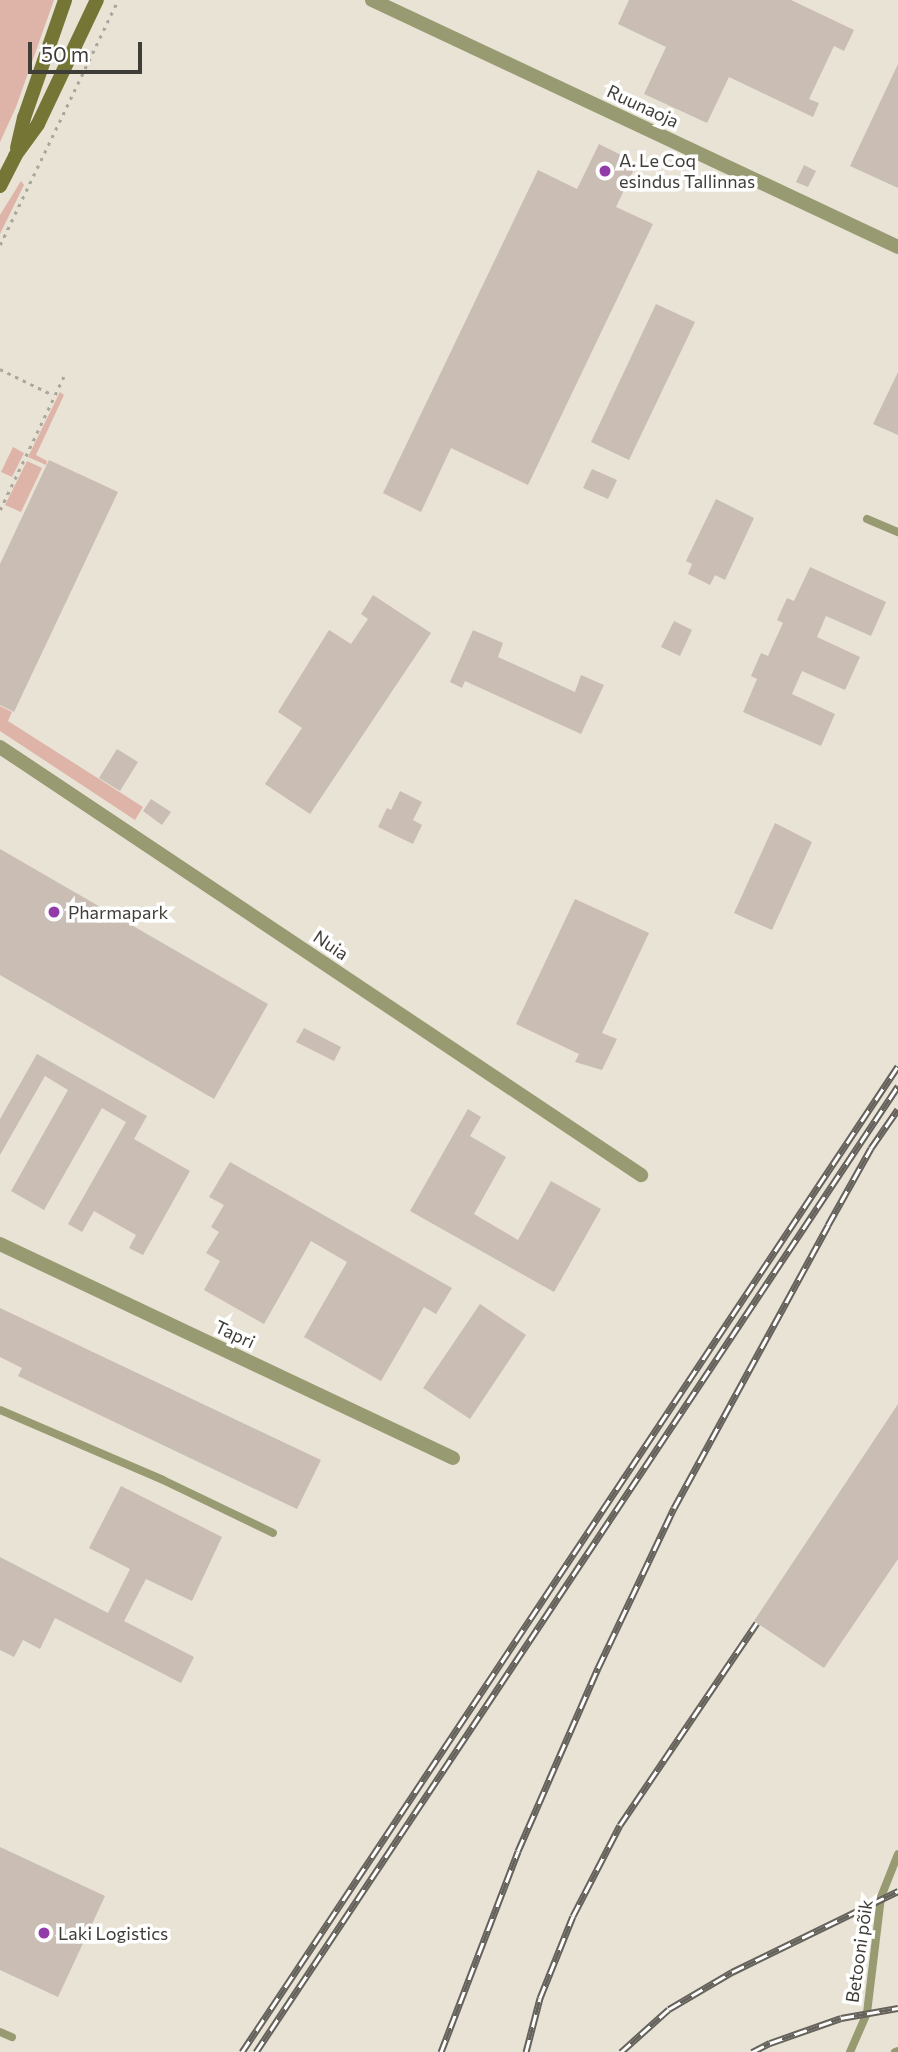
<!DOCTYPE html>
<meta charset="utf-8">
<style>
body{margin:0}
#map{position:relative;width:898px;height:2052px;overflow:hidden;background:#e9e3d6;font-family:Commissioner,sans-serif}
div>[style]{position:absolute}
.green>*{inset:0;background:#deb3a8}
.building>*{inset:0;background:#c9bdb4}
.path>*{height:2.5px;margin-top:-1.25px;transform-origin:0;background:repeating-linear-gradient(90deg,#aba79c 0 3.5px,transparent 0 8.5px)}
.service>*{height:8px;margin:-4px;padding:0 4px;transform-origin:4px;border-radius:4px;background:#989a71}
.minor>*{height:14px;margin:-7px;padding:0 7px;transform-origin:7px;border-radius:7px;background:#989a71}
.secondary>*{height:14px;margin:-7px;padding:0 7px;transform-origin:7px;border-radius:7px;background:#757635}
.rail>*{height:7px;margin-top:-3.5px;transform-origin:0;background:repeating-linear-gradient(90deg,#fff 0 13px,#65625c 0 26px);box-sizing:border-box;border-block:2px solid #65625c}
.dots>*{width:19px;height:19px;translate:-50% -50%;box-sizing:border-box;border:4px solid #fff;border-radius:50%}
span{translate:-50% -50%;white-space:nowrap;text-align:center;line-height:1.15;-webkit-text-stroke:7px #fff;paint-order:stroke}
.street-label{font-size:18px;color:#3f3d38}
.poi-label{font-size:18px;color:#3f3d38}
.left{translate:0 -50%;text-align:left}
.scale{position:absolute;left:28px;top:42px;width:114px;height:32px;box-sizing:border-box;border:4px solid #3f3d38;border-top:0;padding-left:9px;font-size:21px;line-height:24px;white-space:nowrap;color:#3f3d38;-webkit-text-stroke:5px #fff;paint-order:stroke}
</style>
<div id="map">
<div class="green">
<div style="clip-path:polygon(0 0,54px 0,16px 107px,0 142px)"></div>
<div style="clip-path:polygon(21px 181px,24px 185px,0 234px,0 215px)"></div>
<div style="clip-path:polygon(60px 392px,64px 395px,36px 455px,47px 461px,46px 465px,28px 457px)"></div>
<div style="clip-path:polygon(13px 447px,24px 453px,12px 477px,1px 472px)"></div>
<div style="clip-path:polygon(27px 461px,42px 468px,21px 512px,5px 505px)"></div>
<div style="clip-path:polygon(0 706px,12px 712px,8px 721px,143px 807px,135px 820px,0 731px)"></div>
</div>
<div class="building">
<div style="clip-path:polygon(629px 0,791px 0,854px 30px,844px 51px,834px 46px,809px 99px,819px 103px,813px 117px,729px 77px,707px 123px,644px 94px,666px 47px,618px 24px)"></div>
<div style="clip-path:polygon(898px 64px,898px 188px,850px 166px)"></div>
<div style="clip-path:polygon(599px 144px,637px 163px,616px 207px,653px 224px,528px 485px,451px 448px,421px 512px,383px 493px,538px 170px,577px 189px)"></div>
<div style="clip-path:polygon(804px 165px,816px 171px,808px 187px,796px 182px)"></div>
<div style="clip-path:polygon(656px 304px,695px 322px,629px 460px,591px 442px)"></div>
<div style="clip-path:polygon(898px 372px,898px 435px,873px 424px)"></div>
<div style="clip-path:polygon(49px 460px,118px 492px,14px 712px,0 705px,0 564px)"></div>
<div style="clip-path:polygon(592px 469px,617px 480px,608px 499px,583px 488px)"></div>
<div style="clip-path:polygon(716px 499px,754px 518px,725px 580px,715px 575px,710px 585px,688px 574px,692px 564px,686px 561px)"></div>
<div style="clip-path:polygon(810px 567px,886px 602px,871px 636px,826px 616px,817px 637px,860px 657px,845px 690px,802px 671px,792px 694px,835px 714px,821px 746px,743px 712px,757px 679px,751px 676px,761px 653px,768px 656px,783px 623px,777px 620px,787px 598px,794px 601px)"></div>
<div style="clip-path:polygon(373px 595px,431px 633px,310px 814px,265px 784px,302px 728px,278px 712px,329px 630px,351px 644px,368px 619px,361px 614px)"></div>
<div style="clip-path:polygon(674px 621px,692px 630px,680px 656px,661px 647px)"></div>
<div style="clip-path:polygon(473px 630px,503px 643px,498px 657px,575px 692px,581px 675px,604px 685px,581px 734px,465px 681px,462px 688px,450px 682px)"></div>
<div style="clip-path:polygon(117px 749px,138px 762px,120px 791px,99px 778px)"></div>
<div style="clip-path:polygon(400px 791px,422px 802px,413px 820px,422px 825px,413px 844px,378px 827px,387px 808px,391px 810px)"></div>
<div style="clip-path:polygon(151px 799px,171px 812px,162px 825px,143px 811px)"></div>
<div style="clip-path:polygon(775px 823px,812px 842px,772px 930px,734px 913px)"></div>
<div style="clip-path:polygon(0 849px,268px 1004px,214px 1099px,0 975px)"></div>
<div style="clip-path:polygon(575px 899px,649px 933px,602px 1033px,617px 1039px,602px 1070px,575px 1062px,579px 1054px,516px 1024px)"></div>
<div style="clip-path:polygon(304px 1028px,341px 1047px,334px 1061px,296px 1042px)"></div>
<div style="clip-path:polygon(37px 1054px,147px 1116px,134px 1139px,190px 1171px,143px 1255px,129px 1248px,136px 1235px,94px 1211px,82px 1232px,68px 1224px,126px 1122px,102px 1108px,44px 1210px,11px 1191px,68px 1090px,45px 1076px,0 1155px,0 1119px)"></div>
<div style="clip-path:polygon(468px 1109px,481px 1117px,470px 1136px,506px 1157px,474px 1214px,518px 1240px,551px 1181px,601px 1209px,554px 1292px,410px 1211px)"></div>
<div style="clip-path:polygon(230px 1162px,452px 1288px,436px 1314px,424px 1307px,381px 1381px,304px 1337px,347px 1262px,311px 1241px,264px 1324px,204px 1290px,220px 1261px,206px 1253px,219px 1232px,211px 1227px,224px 1205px,209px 1197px)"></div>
<div style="clip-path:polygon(480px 1304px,526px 1335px,470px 1419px,423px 1388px)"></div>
<div style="clip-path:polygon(0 1308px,321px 1460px,297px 1509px,18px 1376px,22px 1368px,0 1357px)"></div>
<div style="clip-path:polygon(898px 1404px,898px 1559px,824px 1668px,754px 1621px)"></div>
<div style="clip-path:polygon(121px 1486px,222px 1537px,192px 1601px,146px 1579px,124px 1621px,194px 1657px,181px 1683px,55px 1618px,40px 1649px,23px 1640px,14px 1657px,0 1650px,0 1557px,108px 1613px,130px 1569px,89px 1548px)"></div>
<div style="clip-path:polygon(0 1847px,105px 1896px,58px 1997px,0 1970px)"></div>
</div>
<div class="path">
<div style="left:0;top:245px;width:272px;rotate:-64.3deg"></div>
<div style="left:0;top:369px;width:59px;rotate:26.1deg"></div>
<div style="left:0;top:510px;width:148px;rotate:-64.5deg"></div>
</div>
<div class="service">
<div style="left:867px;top:519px;width:34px;rotate:23deg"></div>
<div style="left:0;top:1410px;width:177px;rotate:23.2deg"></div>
<div style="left:163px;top:1480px;width:122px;rotate:25.7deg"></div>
<div style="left:0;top:2032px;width:13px;rotate:23deg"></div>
<div style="left:850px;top:2052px;width:43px;rotate:-66.4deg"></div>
<div style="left:867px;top:2013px;width:117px;rotate:-83.1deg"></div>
<div style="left:881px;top:1897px;width:46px;rotate:-68.4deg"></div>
<div style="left:895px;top:2052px;width:3px;rotate:-18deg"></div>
</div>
<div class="minor">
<div style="left:372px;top:0;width:581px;rotate:25.15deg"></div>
<div style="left:0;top:747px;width:771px;rotate:33.73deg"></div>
<div style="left:0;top:1244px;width:501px;rotate:25.29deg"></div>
</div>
<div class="secondary">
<div style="left:17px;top:148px;width:31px;rotate:-77deg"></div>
<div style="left:24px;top:118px;width:125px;rotate:-70.8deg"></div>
<div style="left:0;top:186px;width:34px;rotate:-63deg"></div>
<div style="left:15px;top:156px;width:39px;rotate:-54deg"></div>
<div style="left:38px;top:124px;width:137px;rotate:-64.6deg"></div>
</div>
<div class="rail">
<div style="left:242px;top:2052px;width:1184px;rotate:-56.36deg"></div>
<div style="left:256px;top:2052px;width:1160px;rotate:-56.39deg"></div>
<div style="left:441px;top:2052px;width:215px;rotate:-69deg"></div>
<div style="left:518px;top:1851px;width:200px;rotate:-66.4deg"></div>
<div style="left:598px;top:1668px;width:177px;rotate:-64.6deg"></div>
<div style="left:674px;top:1508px;width:322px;rotate:-61.4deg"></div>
<div style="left:828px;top:1225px;width:88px;rotate:-60.8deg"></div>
<div style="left:871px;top:1148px;width:47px;rotate:-55.3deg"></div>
<div style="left:526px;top:2052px;width:56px;rotate:-75.5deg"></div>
<div style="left:540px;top:1998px;width:88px;rotate:-68.1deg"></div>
<div style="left:573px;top:1916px;width:102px;rotate:-62.7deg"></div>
<div style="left:620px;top:1825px;width:244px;rotate:-55.9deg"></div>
<div style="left:621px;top:2052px;width:64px;rotate:-41.9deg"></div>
<div style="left:669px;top:2009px;width:73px;rotate:-30.4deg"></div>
<div style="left:732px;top:1972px;width:185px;rotate:-26deg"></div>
<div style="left:752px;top:2052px;width:20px;rotate:-27deg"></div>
<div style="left:770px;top:2043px;width:75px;rotate:-19.4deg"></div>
<div style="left:841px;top:2018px;width:58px;rotate:-10deg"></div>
</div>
<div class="dots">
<div style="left:605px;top:171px;background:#933ca9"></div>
<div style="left:54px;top:912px;background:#933ca9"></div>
<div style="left:44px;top:1933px;background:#933ca9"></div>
</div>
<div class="street-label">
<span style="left:643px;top:106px;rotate:25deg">Ruunaoja</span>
<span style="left:331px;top:945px;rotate:34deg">Nuia</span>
<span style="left:235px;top:1334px;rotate:25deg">Tapri</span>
<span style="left:859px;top:1951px;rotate:-82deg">Betooni põik</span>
</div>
<div class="poi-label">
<span class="left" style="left:619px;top:171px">A. Le Coq<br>esindus Tallinnas</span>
<span class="left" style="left:68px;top:912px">Pharmapark</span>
<span class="left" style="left:58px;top:1933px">Laki Logistics</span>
</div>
<div class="scale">50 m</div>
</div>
